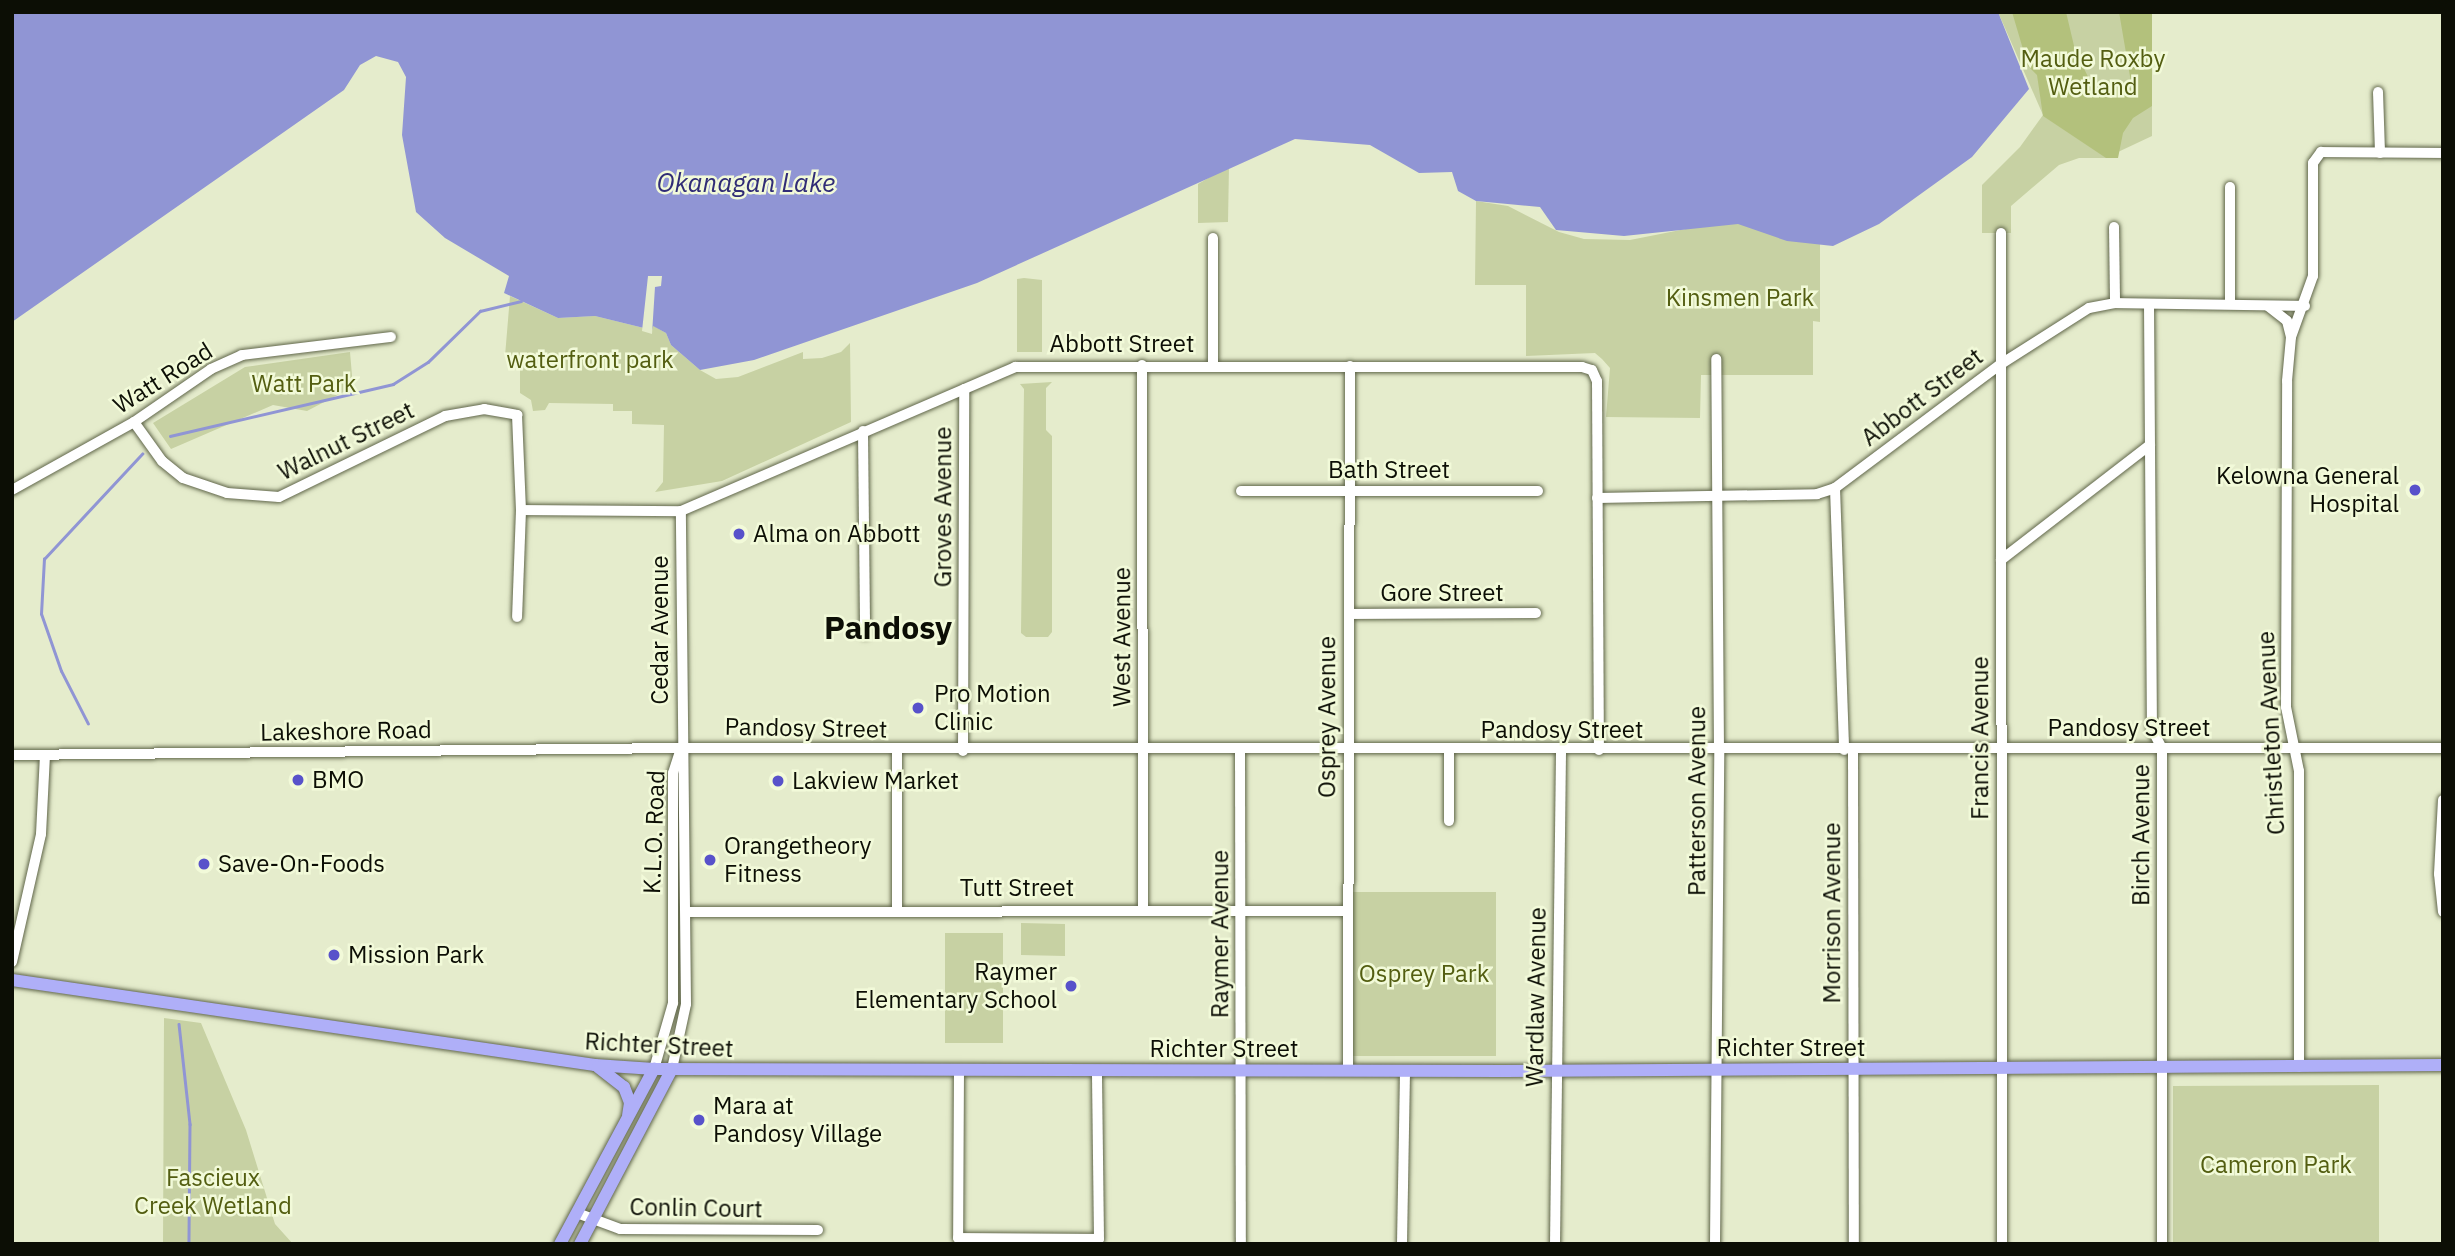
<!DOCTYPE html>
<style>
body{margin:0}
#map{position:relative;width:2455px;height:1256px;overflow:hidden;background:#e5eccc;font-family:"IBM Plex Sans",sans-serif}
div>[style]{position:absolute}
.green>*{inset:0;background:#c7d1a3}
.forest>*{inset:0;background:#b3c17c}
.water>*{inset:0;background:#9095d4}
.pier>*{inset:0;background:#e5eccc}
.stream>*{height:2.5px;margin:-1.25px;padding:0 1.25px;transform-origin:1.25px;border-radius:1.25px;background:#9095d4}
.roads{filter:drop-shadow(0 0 2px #60664a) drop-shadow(0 0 2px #60664a)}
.minor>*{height:10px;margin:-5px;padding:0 5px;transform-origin:5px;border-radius:5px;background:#fff}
.major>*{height:12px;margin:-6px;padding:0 6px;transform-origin:6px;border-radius:6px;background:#afaff8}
.dots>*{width:19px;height:19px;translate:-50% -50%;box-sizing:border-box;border:4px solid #f2fad9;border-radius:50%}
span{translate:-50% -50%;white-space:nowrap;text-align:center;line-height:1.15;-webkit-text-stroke:5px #f2fad9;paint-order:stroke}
.park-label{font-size:24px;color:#535e11}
.street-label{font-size:24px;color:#0c0e05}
.poi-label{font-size:24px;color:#0c0e05}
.right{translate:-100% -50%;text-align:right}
.left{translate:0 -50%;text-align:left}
.water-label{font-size:26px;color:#302c76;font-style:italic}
.district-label{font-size:32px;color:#0c0e05;font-weight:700}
.frame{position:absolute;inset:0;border:14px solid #0c0e05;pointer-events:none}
</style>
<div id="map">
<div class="green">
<div style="clip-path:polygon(1998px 12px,2152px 12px,2152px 136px,2118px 152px,2118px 158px,2079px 158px,2059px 165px,2011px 206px,2011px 233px,1982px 233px,1982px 185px,2020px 147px,2043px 115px)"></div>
<div style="clip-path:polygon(1229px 166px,1228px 222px,1198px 223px,1198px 184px)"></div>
<div style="clip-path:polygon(1476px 201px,1508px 206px,1559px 232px,1584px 239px,1630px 240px,1741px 218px,1820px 236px,1820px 322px,1813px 321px,1813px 375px,1701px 375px,1700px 418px,1606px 417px,1610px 368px,1602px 359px,1595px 353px,1526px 356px,1526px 285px,1475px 285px)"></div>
<div style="clip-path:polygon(1024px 278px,1042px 280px,1042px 352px,1017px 352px,1017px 279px)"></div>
<div style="clip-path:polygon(510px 296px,558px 318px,595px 316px,652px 330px,652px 325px,666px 333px,671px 345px,700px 370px,716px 379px,738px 377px,803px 352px,803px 359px,822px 358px,841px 352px,850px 343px,851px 422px,722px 481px,655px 492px,663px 482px,664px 425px,632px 424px,632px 411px,613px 411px,613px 404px,549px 403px,545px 410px,533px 411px,531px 400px,520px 393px,520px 357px,505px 356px)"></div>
<div style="clip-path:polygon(350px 352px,353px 387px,307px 411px,273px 405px,171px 449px,153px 423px,245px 367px)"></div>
<div style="clip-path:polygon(1052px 382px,1046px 388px,1046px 430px,1052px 436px,1052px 632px,1048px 637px,1026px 637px,1021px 633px,1024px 389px,1020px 384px)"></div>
<div style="clip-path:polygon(1353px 892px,1496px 892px,1496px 1056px,1353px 1056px)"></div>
<div style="clip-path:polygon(1021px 923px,1065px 924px,1065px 956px,1021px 955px)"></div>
<div style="clip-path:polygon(945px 933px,1003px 933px,1003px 1043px,945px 1043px)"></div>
<div style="clip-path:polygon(164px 1018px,201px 1023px,246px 1130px,275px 1224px,293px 1244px,163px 1244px)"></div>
<div style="clip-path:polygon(2379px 1085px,2379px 1244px,2173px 1244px,2173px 1086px)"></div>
</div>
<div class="forest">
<div style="clip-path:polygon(2012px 12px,2066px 12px,2075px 50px,2092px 85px,2107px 97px,2114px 87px,2132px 88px,2119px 12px,2152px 12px,2152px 106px,2133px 118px,2123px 133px,2118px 158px,2106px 158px,2043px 116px,2037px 75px,2028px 66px)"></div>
</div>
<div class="water">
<div style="clip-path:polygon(12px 12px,1998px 12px,2029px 89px,1972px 157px,1879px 224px,1833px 246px,1787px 241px,1738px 224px,1624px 236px,1556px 230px,1540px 207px,1476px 201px,1458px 191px,1452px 172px,1419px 173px,1370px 145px,1295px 139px,977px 283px,754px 360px,700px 370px,671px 345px,666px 333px,653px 326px,652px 330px,595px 316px,558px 318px,504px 293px,509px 276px,445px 238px,416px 212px,402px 135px,406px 77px,398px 62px,376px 56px,360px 65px,344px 90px,12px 322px)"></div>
</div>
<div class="pier">
<div style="clip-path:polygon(648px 276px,662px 276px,661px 286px,655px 287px,652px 334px,642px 331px)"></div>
</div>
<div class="stream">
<div style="left:170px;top:436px;width:229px;rotate:-13.1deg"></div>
<div style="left:393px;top:384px;width:41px;rotate:-32.2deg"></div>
<div style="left:428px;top:362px;width:73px;rotate:-44.4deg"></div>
<div style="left:480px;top:311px;width:42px;rotate:-13.7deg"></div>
<div style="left:88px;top:724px;width:59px;rotate:-117deg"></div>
<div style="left:61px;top:671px;width:60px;rotate:-109.3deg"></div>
<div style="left:41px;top:614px;width:55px;rotate:-86.9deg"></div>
<div style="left:44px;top:559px;width:144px;rotate:-47deg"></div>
<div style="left:179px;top:1024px;width:101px;rotate:83.7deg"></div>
<div style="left:190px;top:1124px;width:120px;rotate:90.5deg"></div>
</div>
<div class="roads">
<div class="minor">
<div style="left:2378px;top:92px;width:61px;rotate:88.1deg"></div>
<div style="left:2114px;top:227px;width:76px;rotate:89.2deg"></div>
<div style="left:2001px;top:233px;width:1011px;rotate:89.94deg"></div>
<div style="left:2149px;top:304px;width:425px;rotate:89.6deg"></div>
<div style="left:2152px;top:729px;width:22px;rotate:63deg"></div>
<div style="left:2162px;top:749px;width:495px;rotate:90deg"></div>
<div style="left:2230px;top:304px;width:117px;rotate:-90deg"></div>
<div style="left:2268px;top:306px;width:24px;rotate:38deg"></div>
<div style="left:2287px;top:321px;width:16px;rotate:76deg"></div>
<div style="left:1142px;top:365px;width:543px;rotate:89.89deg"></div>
<div style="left:1213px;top:365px;width:127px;rotate:-90deg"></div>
<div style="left:134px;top:422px;width:48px;rotate:54.3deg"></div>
<div style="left:162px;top:461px;width:27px;rotate:39deg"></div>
<div style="left:183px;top:478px;width:46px;rotate:18.8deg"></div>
<div style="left:227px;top:493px;width:52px;rotate:4.4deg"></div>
<div style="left:279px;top:497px;width:185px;rotate:-26deg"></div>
<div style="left:445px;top:416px;width:40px;rotate:-10deg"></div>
<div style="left:484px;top:409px;width:34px;rotate:10deg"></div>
<div style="left:517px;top:415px;width:95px;rotate:87.6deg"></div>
<div style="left:521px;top:510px;width:107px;rotate:92.1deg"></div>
<div style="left:863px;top:431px;width:203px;rotate:89.4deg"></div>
<div style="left:1835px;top:488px;width:262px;rotate:88deg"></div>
<div style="left:12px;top:490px;width:140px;rotate:-29.1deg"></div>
<div style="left:134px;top:422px;width:93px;rotate:-34.5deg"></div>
<div style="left:211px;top:369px;width:34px;rotate:-24deg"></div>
<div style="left:242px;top:355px;width:150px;rotate:-6.9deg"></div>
<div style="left:1241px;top:491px;width:297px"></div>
<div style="left:1597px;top:498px;width:220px;rotate:-1deg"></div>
<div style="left:1817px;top:494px;width:19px;rotate:-18deg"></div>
<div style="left:1835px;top:488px;width:207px;rotate:-36.8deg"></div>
<div style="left:2001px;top:364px;width:104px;rotate:-32.5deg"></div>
<div style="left:2089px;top:308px;width:26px;rotate:-11deg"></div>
<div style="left:2115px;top:303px;width:190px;rotate:0.9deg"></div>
<div style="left:521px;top:510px;width:160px;rotate:0.4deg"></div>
<div style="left:681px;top:511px;width:364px;rotate:-23.3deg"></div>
<div style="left:1015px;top:367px;width:567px"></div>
<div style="left:1582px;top:367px;width:10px;rotate:17deg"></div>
<div style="left:1592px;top:370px;width:12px;rotate:66deg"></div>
<div style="left:1597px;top:381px;width:369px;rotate:89.7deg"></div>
<div style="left:2001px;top:560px;width:188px;rotate:-37.7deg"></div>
<div style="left:1349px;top:614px;width:187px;rotate:-0.3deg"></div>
<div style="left:1853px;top:750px;width:494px;rotate:89.9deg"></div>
<div style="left:963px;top:751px;width:362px;rotate:-89.8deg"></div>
<div style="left:1240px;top:751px;width:493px;rotate:89.9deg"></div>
<div style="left:12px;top:755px;width:669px;rotate:-0.6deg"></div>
<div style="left:681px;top:748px;width:1762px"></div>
<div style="left:2443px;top:800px;width:74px;rotate:93.1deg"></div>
<div style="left:2439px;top:874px;width:38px;rotate:84deg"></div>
<div style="left:1449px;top:821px;width:70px;rotate:-90deg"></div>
<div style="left:897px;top:910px;width:160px;rotate:-90deg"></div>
<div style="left:686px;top:912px;width:661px;rotate:-0.09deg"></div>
<div style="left:12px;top:962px;width:131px;rotate:-77.2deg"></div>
<div style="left:41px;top:834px;width:79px;rotate:-87.1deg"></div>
<div style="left:2299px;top:1067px;width:296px;rotate:-90deg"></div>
<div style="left:2299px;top:771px;width:65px;rotate:-101.5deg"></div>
<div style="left:2286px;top:707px;width:326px;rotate:-89.8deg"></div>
<div style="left:2287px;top:381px;width:44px;rotate:-84.8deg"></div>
<div style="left:2291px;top:337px;width:65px;rotate:-70.2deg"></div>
<div style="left:2313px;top:276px;width:113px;rotate:-90deg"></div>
<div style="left:2313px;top:163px;width:14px;rotate:-54deg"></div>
<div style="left:2321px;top:152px;width:122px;rotate:0.5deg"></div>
<div style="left:654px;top:1069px;width:69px;rotate:-73.9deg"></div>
<div style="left:673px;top:1003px;width:230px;rotate:-90deg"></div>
<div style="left:673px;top:773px;width:22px;rotate:-72deg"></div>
<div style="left:672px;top:1069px;width:66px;rotate:-77.8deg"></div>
<div style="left:686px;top:1004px;width:493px;rotate:-90.6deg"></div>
<div style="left:1348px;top:1069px;width:703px;rotate:-89.84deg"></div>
<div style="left:959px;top:1070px;width:168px;rotate:90.3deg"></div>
<div style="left:958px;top:1238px;width:141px;rotate:0.4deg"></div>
<div style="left:1099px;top:1239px;width:168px;rotate:-90.7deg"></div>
<div style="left:577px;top:1213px;width:46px;rotate:20.4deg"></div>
<div style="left:620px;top:1229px;width:198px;rotate:0.3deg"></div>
<div style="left:1402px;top:1244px;width:173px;rotate:-89deg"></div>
<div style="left:1555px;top:1244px;width:494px;rotate:-89.3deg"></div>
<div style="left:1715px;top:1244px;width:494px;rotate:-89.5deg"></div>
<div style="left:1719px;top:750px;width:391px;rotate:-90.4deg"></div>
</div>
<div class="major">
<div style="left:12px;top:980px;width:589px;rotate:8.3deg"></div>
<div style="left:595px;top:1065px;width:59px;rotate:3.9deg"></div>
<div style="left:654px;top:1069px;width:851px;rotate:0.13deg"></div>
<div style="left:1505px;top:1071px;width:938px;rotate:-0.37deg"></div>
<div style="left:598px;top:1067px;width:33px;rotate:38deg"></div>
<div style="left:624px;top:1087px;width:17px;rotate:69deg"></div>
<div style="left:630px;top:1103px;width:12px;rotate:99deg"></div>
<div style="left:560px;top:1244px;width:199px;rotate:-61.8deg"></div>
<div style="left:580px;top:1244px;width:198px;rotate:-62.3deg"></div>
</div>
</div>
<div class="dots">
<div style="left:2415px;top:490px;background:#5852ca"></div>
<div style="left:739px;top:534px;background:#5852ca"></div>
<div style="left:918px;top:708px;background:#5852ca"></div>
<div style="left:298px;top:780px;background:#5852ca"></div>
<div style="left:778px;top:781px;background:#5852ca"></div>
<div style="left:710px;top:860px;background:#5852ca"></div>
<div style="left:204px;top:864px;background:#5852ca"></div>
<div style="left:334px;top:955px;background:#5852ca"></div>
<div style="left:1071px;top:986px;background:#5852ca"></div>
<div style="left:699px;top:1120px;background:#5852ca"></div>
</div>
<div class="park-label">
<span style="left:2093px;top:73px">Maude Roxby<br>Wetland</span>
<span style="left:1740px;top:298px">Kinsmen Park</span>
<span style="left:590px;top:360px">waterfront park</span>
<span style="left:304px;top:384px">Watt Park</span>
<span style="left:1424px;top:974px">Osprey Park</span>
<span style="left:2276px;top:1165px">Cameron Park</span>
<span style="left:213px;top:1192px">Fascieux<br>Creek Wetland</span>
</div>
<div class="street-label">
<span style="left:1122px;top:344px">Abbott Street</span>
<span style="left:163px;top:378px;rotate:-32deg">Watt Road</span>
<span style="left:1922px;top:397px;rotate:-37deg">Abbott Street</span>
<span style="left:346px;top:441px;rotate:-26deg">Walnut Street</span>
<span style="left:1389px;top:470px">Bath Street</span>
<span style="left:943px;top:507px;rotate:-90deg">Groves Avenue</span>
<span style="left:1442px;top:593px">Gore Street</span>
<span style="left:660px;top:630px;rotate:-90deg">Cedar Avenue</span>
<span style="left:1122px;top:637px;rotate:-90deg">West Avenue</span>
<span style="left:1327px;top:717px;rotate:-90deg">Osprey Avenue</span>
<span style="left:806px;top:728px;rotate:1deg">Pandosy Street</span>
<span style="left:2129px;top:728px">Pandosy Street</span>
<span style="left:1562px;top:730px">Pandosy Street</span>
<span style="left:346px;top:731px;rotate:-1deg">Lakeshore Road</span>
<span style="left:2271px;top:733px;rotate:-93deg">Christleton Avenue</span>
<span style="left:1980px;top:738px;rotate:-90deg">Francis Avenue</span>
<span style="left:1697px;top:801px;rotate:-90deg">Patterson Avenue</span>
<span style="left:654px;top:832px;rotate:-88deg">K.L.O. Road</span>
<span style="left:2141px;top:835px;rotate:-90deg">Birch Avenue</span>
<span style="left:1017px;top:888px">Tutt Street</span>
<span style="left:1832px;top:913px;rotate:-90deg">Morrison Avenue</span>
<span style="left:1220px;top:934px;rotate:-90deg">Raymer Avenue</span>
<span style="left:1536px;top:997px;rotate:-89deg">Wardlaw Avenue</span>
<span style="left:659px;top:1045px;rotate:3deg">Richter Street</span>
<span style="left:1791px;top:1048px">Richter Street</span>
<span style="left:1224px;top:1049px">Richter Street</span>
<span style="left:696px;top:1208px;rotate:1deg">Conlin Court</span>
</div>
<div class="poi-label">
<span class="right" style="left:2399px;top:490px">Kelowna General<br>Hospital</span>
<span class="left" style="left:753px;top:534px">Alma on Abbott</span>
<span class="left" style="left:934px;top:708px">Pro Motion<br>Clinic</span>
<span class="left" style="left:312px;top:780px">BMO</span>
<span class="left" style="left:792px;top:781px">Lakview Market</span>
<span class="left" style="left:724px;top:860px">Orangetheory<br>Fitness</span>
<span class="left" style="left:218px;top:864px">Save-On-Foods</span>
<span class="left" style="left:348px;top:955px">Mission Park</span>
<span class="right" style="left:1057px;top:986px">Raymer<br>Elementary School</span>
<span class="left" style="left:713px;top:1120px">Mara at<br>Pandosy Village</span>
</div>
<div class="water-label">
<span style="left:746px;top:183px">Okanagan Lake</span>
</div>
<div class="district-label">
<span style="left:888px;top:627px">Pandosy</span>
</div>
<div class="frame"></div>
</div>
